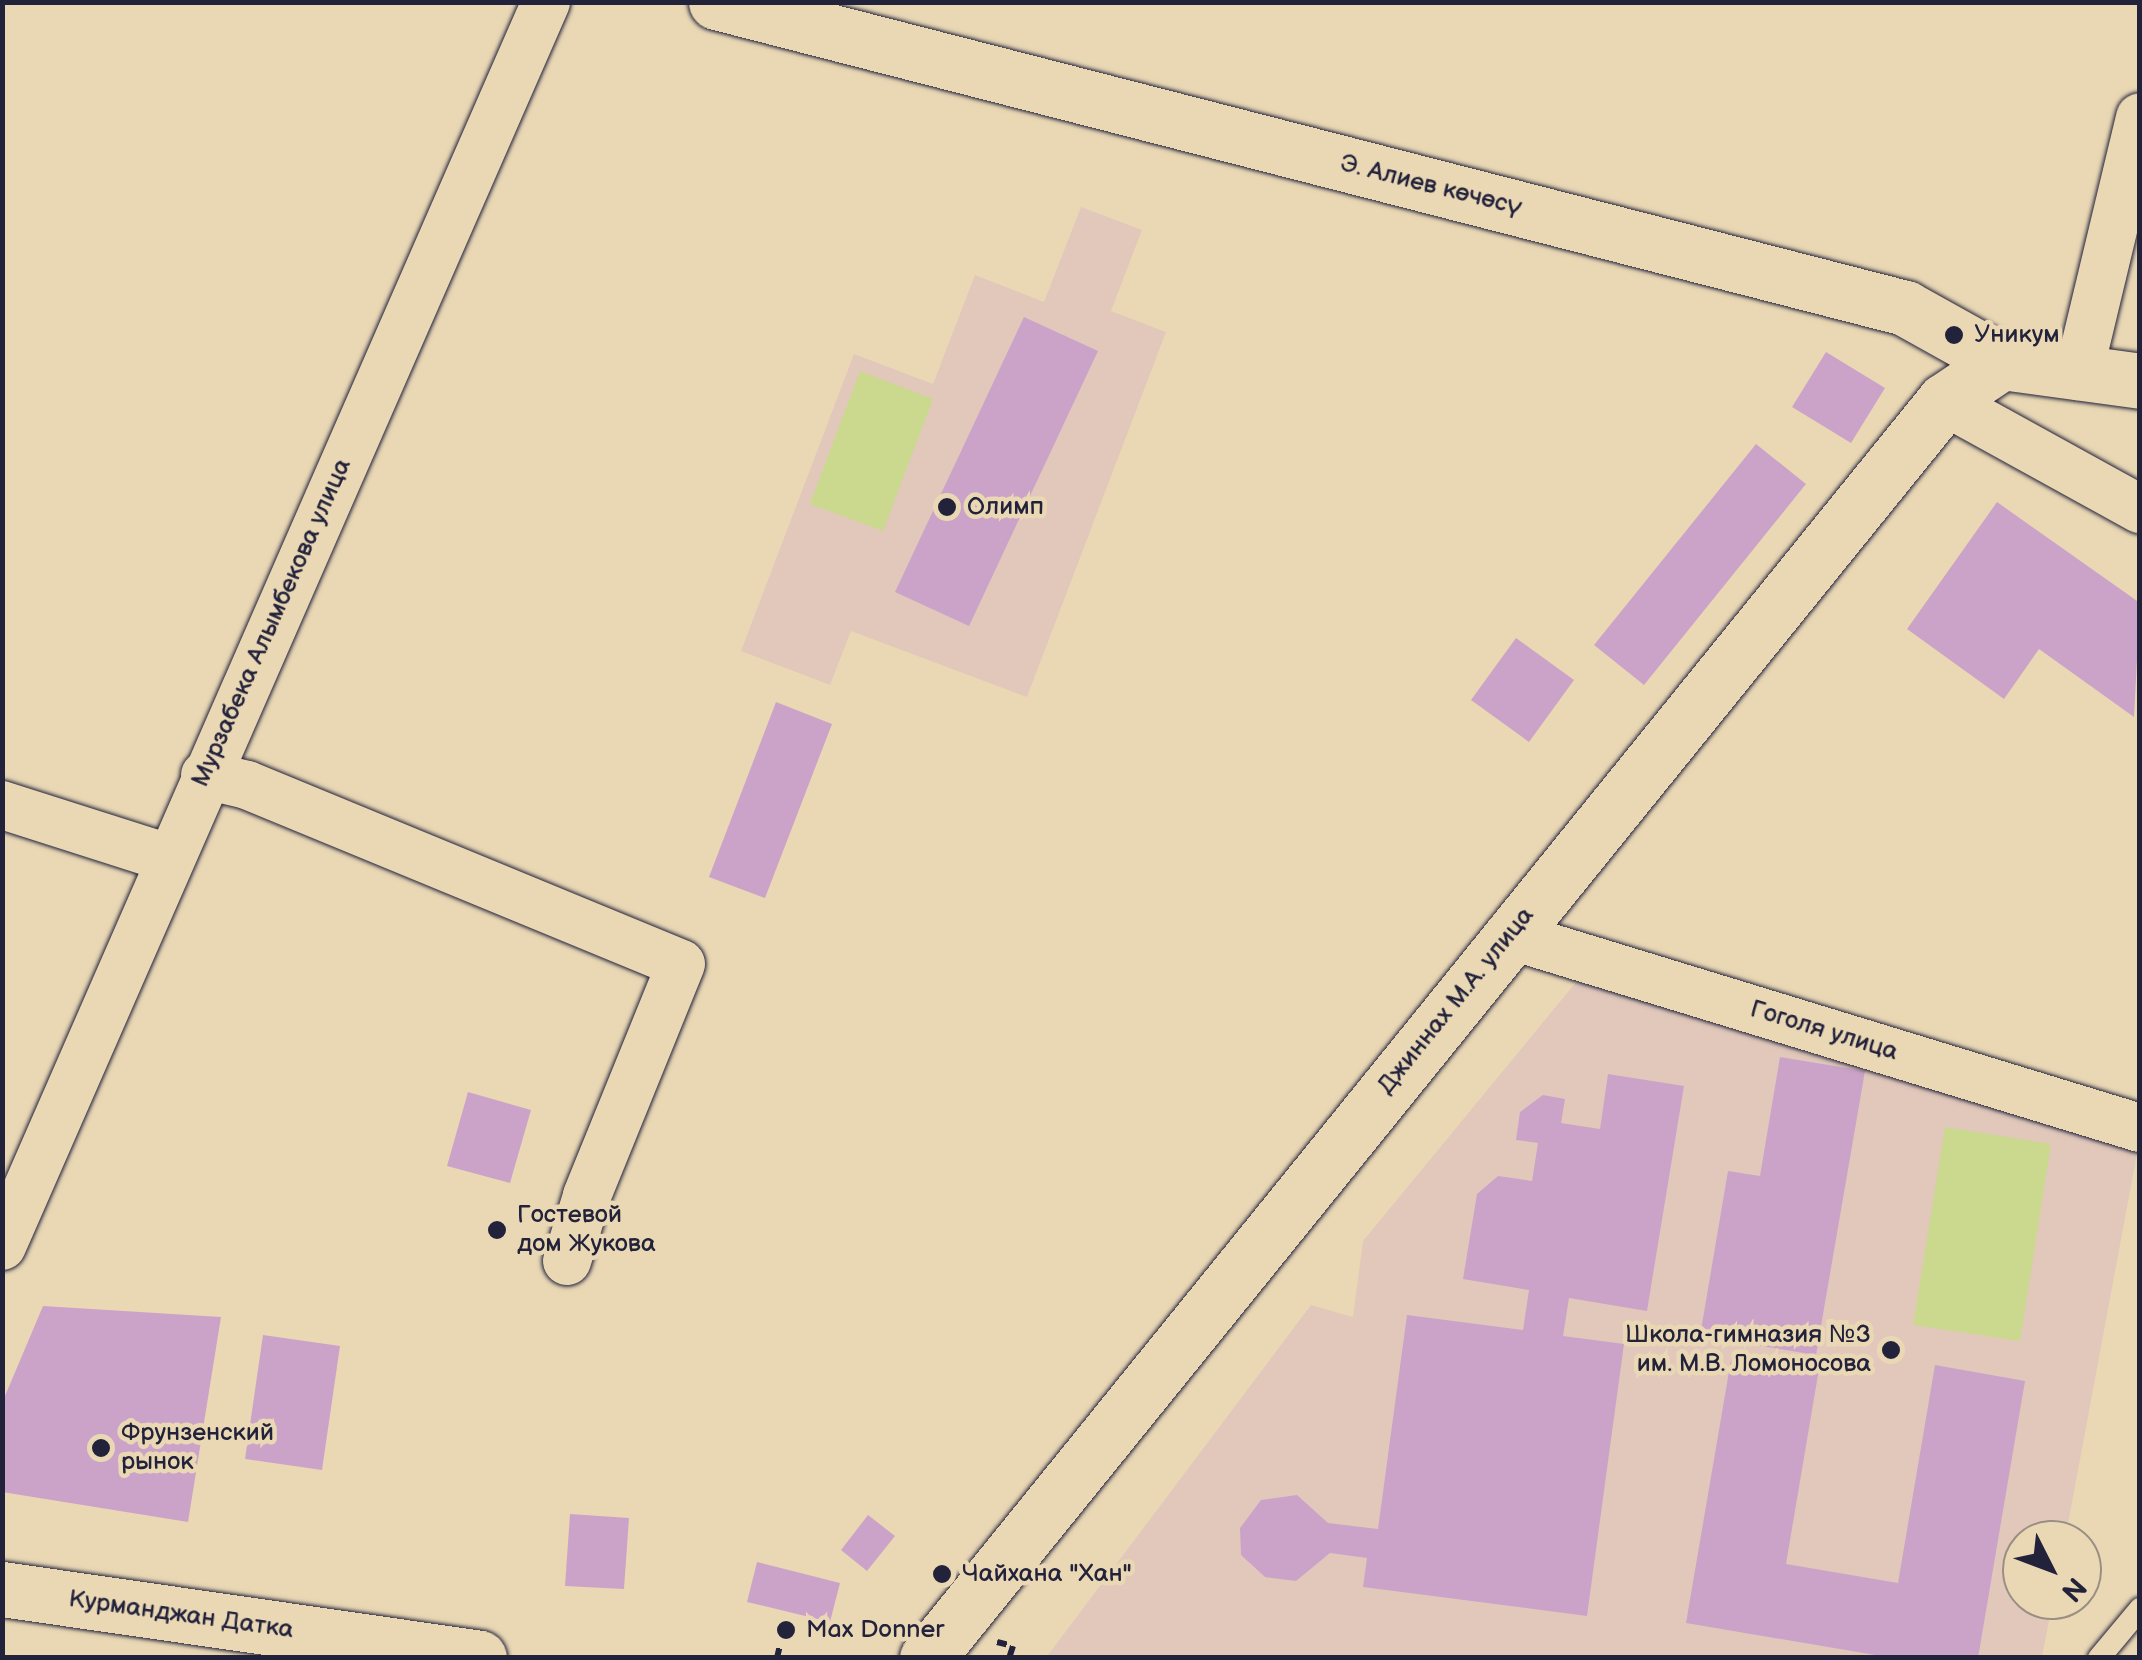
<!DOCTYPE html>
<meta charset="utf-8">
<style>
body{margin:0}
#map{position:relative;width:2142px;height:1660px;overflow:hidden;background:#ead8b5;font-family:"Balsamiq Sans",sans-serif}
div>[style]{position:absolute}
.built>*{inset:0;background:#e1c8bb}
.green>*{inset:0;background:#cad98d}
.building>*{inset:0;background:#cca3c8}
.path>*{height:6px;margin-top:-3px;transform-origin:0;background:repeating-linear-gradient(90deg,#22223b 0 10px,transparent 0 18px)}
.roads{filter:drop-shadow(0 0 2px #22223b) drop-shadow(0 0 2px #22223b)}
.service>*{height:22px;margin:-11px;padding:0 11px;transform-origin:11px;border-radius:11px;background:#ead8b5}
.minor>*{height:48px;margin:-24px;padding:0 24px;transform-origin:24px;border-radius:24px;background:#ead8b5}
.tertiary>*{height:55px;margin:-27.5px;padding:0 27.5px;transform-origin:27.5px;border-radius:27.5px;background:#ead8b5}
.secondary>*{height:55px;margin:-27.5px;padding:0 27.5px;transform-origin:27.5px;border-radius:27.5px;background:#ead8b5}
.dots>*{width:28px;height:28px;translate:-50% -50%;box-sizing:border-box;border:5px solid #ead8b5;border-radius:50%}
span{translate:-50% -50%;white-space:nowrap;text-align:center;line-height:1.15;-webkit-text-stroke:9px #ead8b5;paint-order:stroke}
.street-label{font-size:25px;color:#22223b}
.poi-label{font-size:25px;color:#22223b}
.left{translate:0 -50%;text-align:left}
.right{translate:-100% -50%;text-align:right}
.frame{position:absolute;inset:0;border:5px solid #22223b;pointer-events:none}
.north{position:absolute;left:2002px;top:1520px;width:100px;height:100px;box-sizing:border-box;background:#ead8b5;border:2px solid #9a8f84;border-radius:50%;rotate:132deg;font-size:28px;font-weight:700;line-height:40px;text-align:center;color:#22223b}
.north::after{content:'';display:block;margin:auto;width:35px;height:45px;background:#22223b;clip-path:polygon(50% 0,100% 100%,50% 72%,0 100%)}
</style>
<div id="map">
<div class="built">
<div style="clip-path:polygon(1081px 207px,1142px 230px,1111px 311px,1166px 332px,1027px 697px,851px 631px,830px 685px,741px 651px,854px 354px,933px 384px,975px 275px,1044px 302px)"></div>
<div style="clip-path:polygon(1577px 981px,2139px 1143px,2065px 1540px,2022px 1540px,2022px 1600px,2053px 1600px,2042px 1657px,1048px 1655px,1311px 1305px,1353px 1317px,1363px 1241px)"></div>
</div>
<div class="green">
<div style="clip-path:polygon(860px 371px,933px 399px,883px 531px,810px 504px)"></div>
<div style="clip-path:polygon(1945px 1127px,2051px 1144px,2020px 1341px,1913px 1325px)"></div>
</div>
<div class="building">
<div style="clip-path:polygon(1024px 317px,1098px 351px,969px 626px,895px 592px)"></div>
<div style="clip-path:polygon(1826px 352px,1885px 388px,1851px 443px,1792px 407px)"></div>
<div style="clip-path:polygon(1756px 444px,1806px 484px,1644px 685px,1594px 645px)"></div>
<div style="clip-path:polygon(1997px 502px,2140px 603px,2134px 717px,2039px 649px,2004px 699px,1907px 629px)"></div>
<div style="clip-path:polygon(1516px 638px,1574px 680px,1529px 742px,1471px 700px)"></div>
<div style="clip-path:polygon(776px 702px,832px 724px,765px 898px,709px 877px)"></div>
<div style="clip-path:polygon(1780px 1057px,1865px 1071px,1816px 1355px,1700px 1336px,1728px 1171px,1760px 1176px)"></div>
<div style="clip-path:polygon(1608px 1074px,1684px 1086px,1647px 1311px,1569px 1298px,1563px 1336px,1624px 1344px,1587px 1616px,1363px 1587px,1367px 1558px,1330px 1553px,1296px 1581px,1265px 1577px,1241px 1555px,1240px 1528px,1261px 1500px,1297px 1495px,1328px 1523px,1378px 1529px,1407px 1315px,1523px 1330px,1529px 1290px,1463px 1279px,1477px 1194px,1498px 1176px,1532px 1181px,1538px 1143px,1516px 1140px,1520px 1112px,1543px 1095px,1565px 1099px,1561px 1123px,1600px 1129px)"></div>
<div style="clip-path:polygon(468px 1092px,531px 1110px,510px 1183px,447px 1166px)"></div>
<div style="clip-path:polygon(43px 1306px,221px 1317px,188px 1522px,2px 1492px,2px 1403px)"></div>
<div style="clip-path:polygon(263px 1335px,340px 1346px,322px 1470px,245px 1459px)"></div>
<div style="clip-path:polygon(1732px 1354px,1819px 1369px,1786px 1564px,1898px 1583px,1935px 1365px,2025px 1381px,1978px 1658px,1893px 1658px,1686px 1623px)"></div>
<div style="clip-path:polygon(570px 1514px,629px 1518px,624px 1589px,565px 1586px)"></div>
<div style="clip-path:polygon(868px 1515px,895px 1536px,867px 1571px,841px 1550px)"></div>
<div style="clip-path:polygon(757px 1562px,840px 1583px,830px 1622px,747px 1602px)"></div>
</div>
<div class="path">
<div style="left:997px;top:1642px;width:16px;rotate:14deg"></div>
<div style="left:1013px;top:1646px;width:13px;rotate:108deg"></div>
<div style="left:777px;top:1658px;width:17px;rotate:-77deg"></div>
</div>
<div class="roads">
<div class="service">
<div style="left:2099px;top:1658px;width:64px;rotate:-50.1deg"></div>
</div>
<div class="minor">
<div style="left:2078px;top:376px;width:266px;rotate:-76.5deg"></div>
<div style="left:1944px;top:401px;width:224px;rotate:28.9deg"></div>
<div style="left:205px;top:775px;width:43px;rotate:13.4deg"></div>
<div style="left:247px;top:785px;width:469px;rotate:22.4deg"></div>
<div style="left:681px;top:964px;width:250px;rotate:112.1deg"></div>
<div style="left:587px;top:1196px;width:68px;rotate:107.1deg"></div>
<div style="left:2px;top:805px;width:174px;rotate:17.7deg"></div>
<div style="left:1509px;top:935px;width:660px;rotate:17.01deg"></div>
<div style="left:2px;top:1246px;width:1358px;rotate:-66.38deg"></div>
</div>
<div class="tertiary">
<div style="left:716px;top:2px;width:1228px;rotate:14.43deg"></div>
<div style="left:1905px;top:308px;width:111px;rotate:29.1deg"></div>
</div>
<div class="secondary">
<div style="left:2px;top:1589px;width:482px;rotate:8.2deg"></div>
<div style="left:927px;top:1658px;width:1617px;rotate:-51.02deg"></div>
<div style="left:1944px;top:401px;width:70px;rotate:-33.9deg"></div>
<div style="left:2002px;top:362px;width:139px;rotate:7.8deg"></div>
</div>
</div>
<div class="dots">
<div style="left:1954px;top:335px;background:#22223b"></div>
<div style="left:947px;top:507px;background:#22223b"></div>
<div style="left:497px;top:1230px;background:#22223b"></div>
<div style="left:1891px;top:1350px;background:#22223b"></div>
<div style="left:101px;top:1448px;background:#22223b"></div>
<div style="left:942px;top:1574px;background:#22223b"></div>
<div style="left:786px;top:1630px;background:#22223b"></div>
</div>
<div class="street-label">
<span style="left:1431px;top:186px;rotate:14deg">Э. Алиев көчөсү</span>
<span style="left:272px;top:623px;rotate:-66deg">Мурзабека Алымбекова улица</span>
<span style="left:1456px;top:1001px;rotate:-51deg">Джиннах М.А. улица</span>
<span style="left:1824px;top:1031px;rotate:17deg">Гоголя улица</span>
<span style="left:181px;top:1615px;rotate:8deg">Курманджан Датка</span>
</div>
<div class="poi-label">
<span class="left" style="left:1974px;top:335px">Уникум</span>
<span class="left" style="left:967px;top:507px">Олимп</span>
<span class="left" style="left:517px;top:1230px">Гостевой<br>дом Жукова</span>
<span class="right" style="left:1871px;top:1350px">Школа-гимназия №3<br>им. М.В. Ломоносова</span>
<span class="left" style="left:121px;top:1448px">Фрунзенский<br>рынок</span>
<span class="left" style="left:962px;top:1574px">Чайхана "Хан"</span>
<span class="left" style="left:806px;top:1630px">Max Donner</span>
</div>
<div class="frame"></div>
<div class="north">N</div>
</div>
